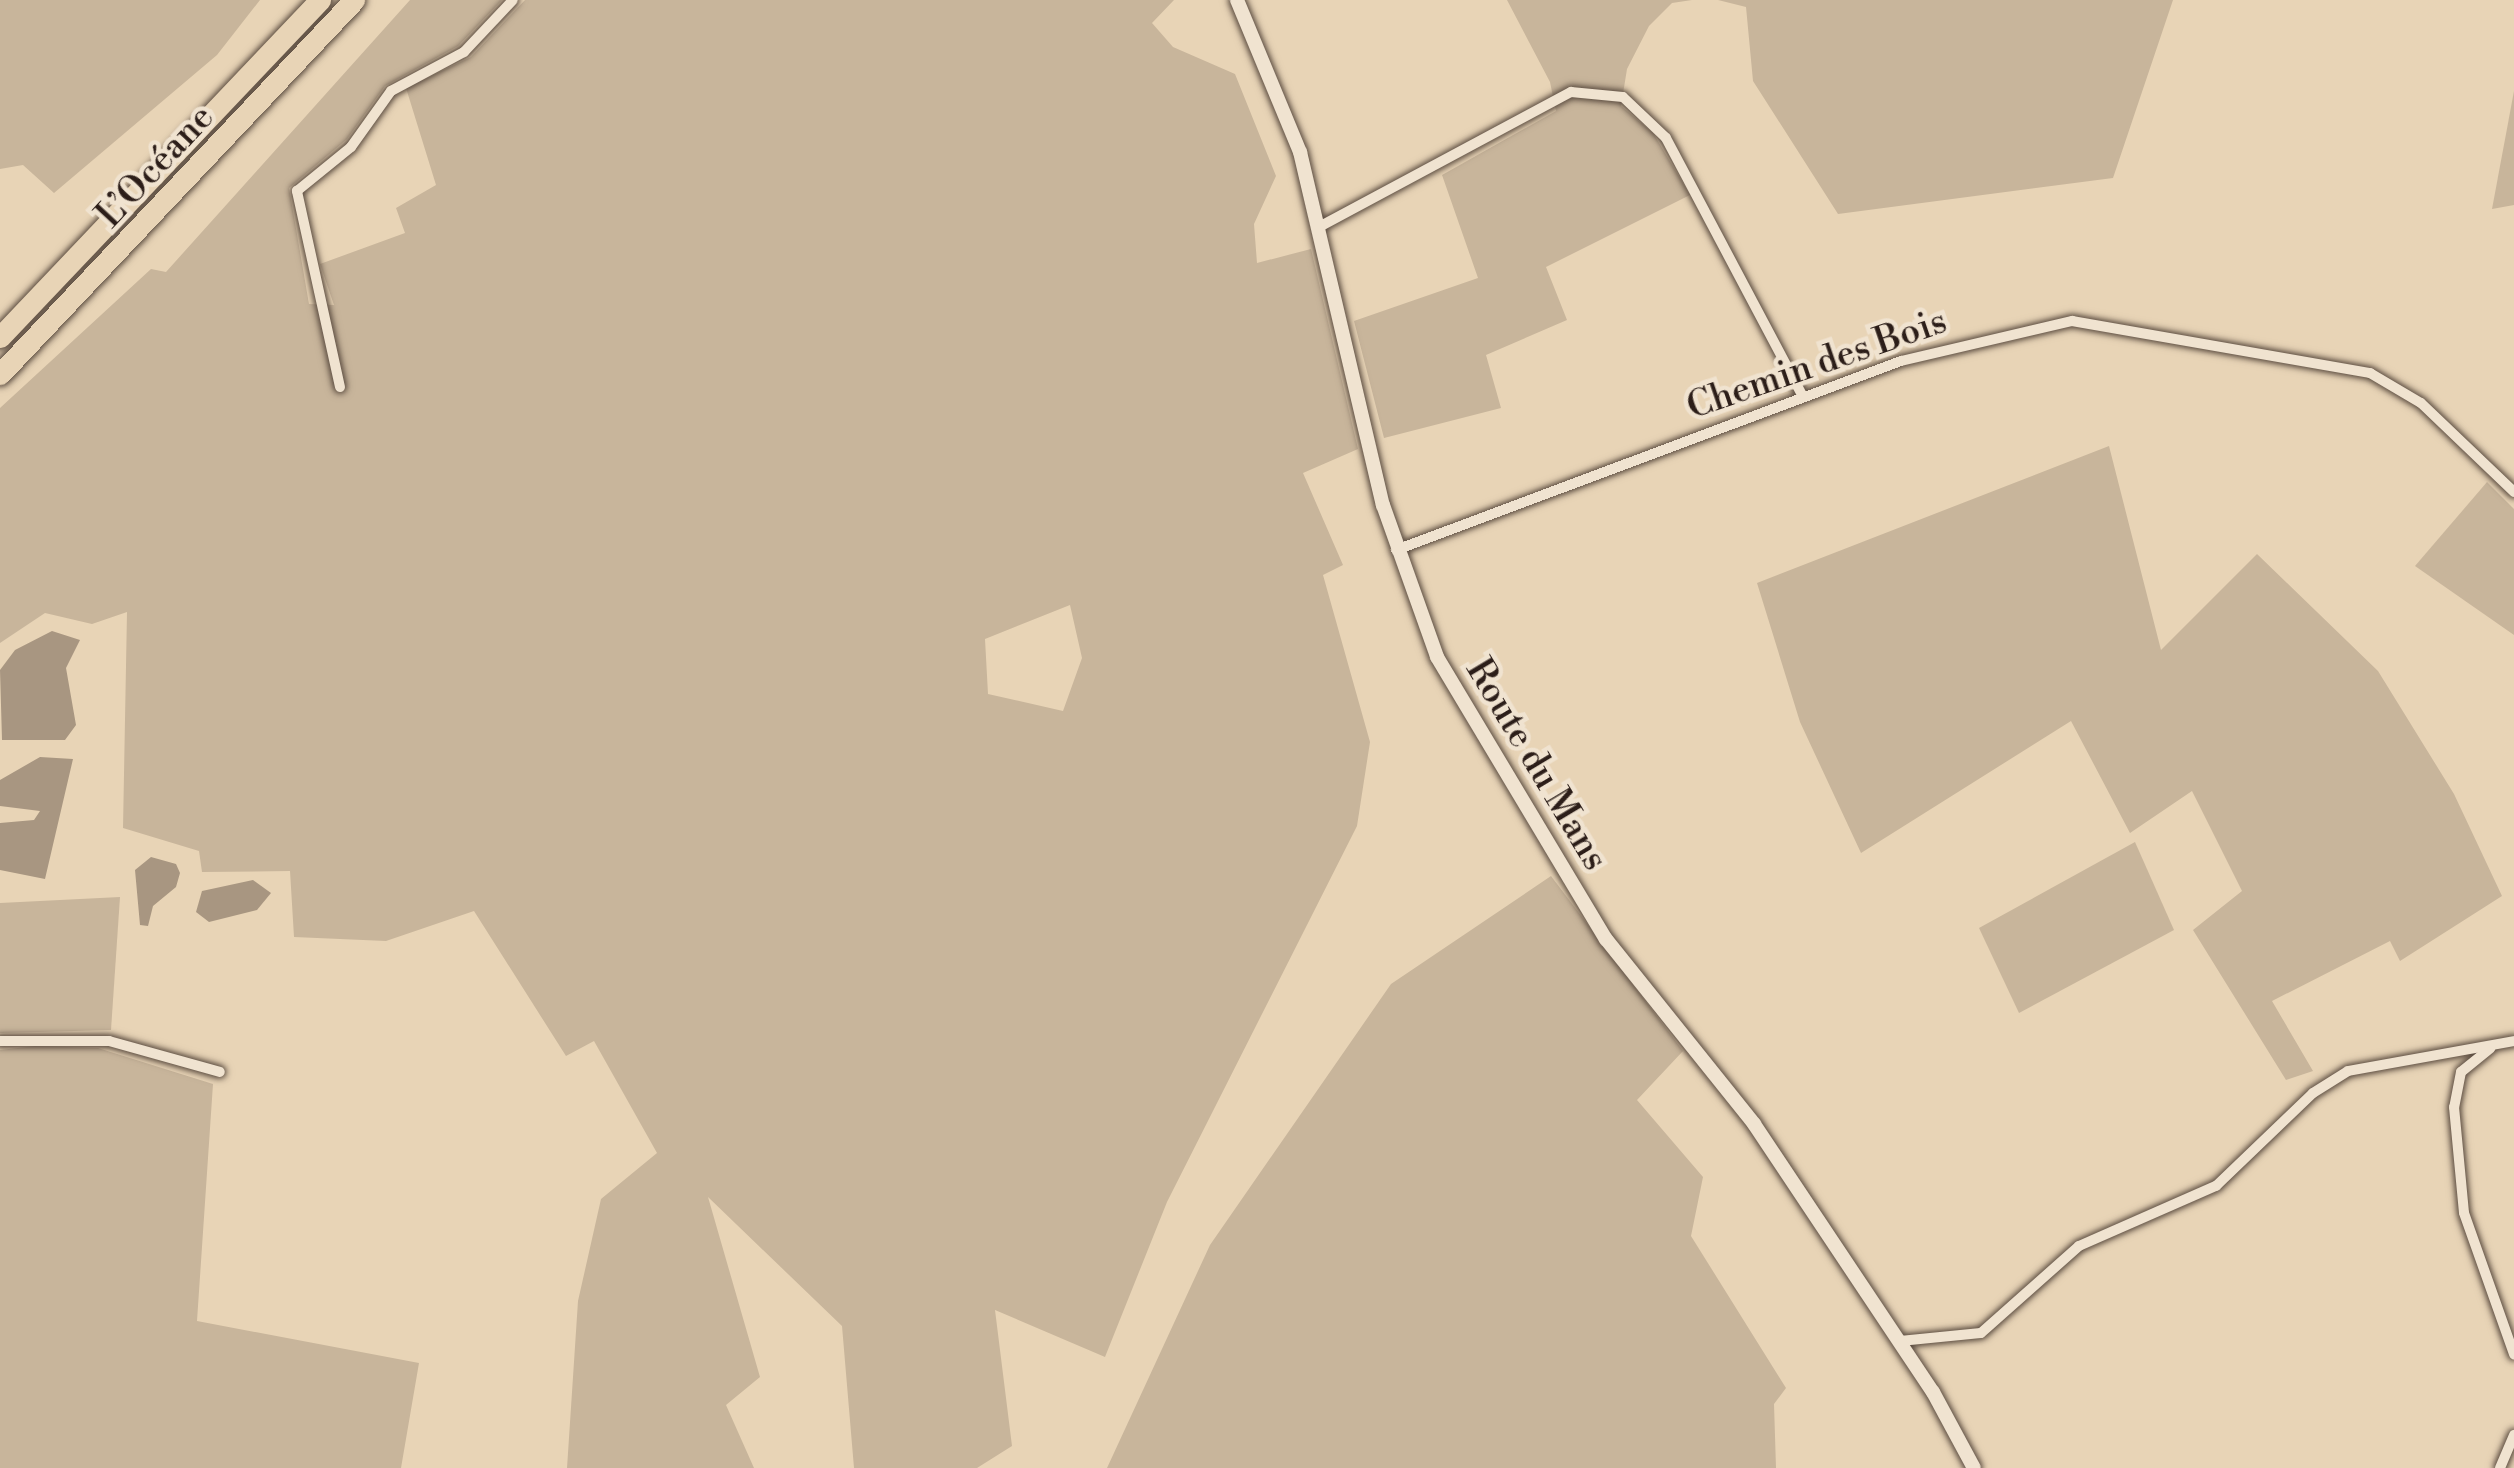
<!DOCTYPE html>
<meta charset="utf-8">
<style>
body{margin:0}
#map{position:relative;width:2514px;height:1468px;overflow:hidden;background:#e8d4b6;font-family:"Libre Bodoni",serif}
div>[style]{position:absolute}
.green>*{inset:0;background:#c8b59b}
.water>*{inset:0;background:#a89681}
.roads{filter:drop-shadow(0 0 3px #5b4c40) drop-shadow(0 0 3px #5b4c40)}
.minor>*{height:10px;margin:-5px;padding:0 5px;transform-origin:5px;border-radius:5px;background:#f0e3d0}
.tertiary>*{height:14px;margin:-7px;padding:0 7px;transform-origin:7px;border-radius:7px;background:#f0e3d0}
.motorway>*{height:21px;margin:-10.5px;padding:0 10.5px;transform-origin:10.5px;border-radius:10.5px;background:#e8d4b6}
span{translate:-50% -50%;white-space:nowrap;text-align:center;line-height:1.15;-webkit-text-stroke:9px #f0e3d0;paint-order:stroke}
.street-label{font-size:36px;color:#2c1e19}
</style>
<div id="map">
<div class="green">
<div style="clip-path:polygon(0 0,260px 0,217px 55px,54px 193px,23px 165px,0 169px)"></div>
<div style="clip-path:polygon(evenodd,410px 0,502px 0,458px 46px,385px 86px,347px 139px,289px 188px,309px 304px,334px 305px,320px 264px,405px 233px,396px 208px,436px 185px,406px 88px,471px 57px,525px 0,1174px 0,1152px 23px,1173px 47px,1235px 74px,1276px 176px,1254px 224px,1257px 263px,1311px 249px,1358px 449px,1303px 473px,1343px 565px,1323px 575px,1370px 742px,1357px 826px,1167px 1202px,1105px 1357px,995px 1310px,1012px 1446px,977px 1468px,854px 1468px,842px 1326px,708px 1197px,760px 1377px,726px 1405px,754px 1468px,567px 1468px,578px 1301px,601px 1199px,657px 1153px,594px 1041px,566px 1056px,474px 911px,386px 941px,294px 937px,290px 871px,202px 872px,199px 851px,123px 828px,127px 612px,92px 624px,45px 613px,0 643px,0 408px,151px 269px,166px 272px,410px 0,1070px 605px,1082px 658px,1063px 711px,988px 694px,985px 639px,1070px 605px)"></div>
<div style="clip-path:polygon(1507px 0,1692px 0,1672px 3px,1649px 26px,1627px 69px,1621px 106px,1653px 133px,1690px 195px,1546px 267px,1567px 320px,1486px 355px,1501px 408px,1384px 438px,1354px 321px,1478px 278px,1442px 175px,1556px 111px,1550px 82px)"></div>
<div style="clip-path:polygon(1718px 0,2173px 0,2113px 178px,1838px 214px,1753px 81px,1746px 7px)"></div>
<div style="clip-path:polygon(2514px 91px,2514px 205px,2492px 209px)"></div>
<div style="clip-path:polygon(2109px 446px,2161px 650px,2257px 554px,2378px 671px,2454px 794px,2502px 896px,2400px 961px,2390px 941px,2272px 1001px,2313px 1071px,2286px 1080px,2193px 930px,2242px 891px,2192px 791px,2130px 833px,2071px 721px,1861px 853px,1800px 722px,1757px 583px)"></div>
<div style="clip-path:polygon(2487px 482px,2514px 509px,2514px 635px,2415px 566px)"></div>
<div style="clip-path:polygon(2135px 842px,2174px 930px,2019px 1013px,1979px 928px)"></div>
<div style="clip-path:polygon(1551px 876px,1683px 1051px,1637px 1100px,1703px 1177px,1691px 1236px,1786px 1388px,1774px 1404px,1776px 1468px,1107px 1468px,1210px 1245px,1391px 984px)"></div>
<div style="clip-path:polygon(120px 897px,111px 1030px,0 1033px,0 903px)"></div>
<div style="clip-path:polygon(35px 1046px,98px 1048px,213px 1084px,197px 1321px,419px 1363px,401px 1468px,0 1468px,0 1050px)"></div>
</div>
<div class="water">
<div style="clip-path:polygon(52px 631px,80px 640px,66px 668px,76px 725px,65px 740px,2px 740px,0 670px,15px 650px)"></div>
<div style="clip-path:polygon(40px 757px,73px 759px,45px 879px,0 870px,0 823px,34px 820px,40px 811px,0 806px,0 780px)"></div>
<div style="clip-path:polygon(151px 857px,176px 864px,180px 873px,176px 887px,153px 906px,148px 926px,140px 925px,135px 870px)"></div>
<div style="clip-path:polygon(253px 880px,271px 893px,257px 910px,209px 922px,196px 912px,202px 891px)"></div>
</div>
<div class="roads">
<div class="minor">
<div style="left:1319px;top:227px;width:286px;rotate:-28.2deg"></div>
<div style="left:1571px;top:92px;width:52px;rotate:5.5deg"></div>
<div style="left:1623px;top:97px;width:59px;rotate:43.6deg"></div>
<div style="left:1666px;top:138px;width:293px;rotate:62.1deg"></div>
<div style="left:340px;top:387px;width:201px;rotate:-102.4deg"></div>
<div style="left:297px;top:191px;width:70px;rotate:-39.2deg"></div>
<div style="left:351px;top:147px;width:69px;rotate:-54.5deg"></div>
<div style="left:391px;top:91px;width:83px;rotate:-28.1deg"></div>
<div style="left:464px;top:52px;width:71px;rotate:-46.7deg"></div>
<div style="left:1396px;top:550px;width:539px;rotate:-20.52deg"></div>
<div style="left:1901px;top:361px;width:176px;rotate:-13.2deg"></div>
<div style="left:2072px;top:321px;width:303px;rotate:9.9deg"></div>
<div style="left:2370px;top:373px;width:59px;rotate:30.5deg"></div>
<div style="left:2421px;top:403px;width:129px;rotate:43.7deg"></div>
<div style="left:0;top:1041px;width:109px"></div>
<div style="left:109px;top:1041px;width:115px;rotate:15.6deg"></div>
<div style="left:2461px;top:1072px;width:36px;rotate:101deg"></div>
<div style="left:2454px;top:1107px;width:106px;rotate:84.6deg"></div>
<div style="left:2464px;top:1213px;width:150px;rotate:70.5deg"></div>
<div style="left:2461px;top:1072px;width:38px;rotate:-39deg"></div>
<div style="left:1900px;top:1341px;width:81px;rotate:-5.6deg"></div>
<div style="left:1981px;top:1333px;width:131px;rotate:-41.6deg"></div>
<div style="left:2079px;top:1246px;width:150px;rotate:-23.7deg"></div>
<div style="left:2216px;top:1186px;width:134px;rotate:-43.8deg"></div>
<div style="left:2313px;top:1093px;width:41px;rotate:-32.2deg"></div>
<div style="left:2348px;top:1071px;width:169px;rotate:-10.2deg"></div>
<div style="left:2500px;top:1468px;width:36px;rotate:-67deg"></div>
</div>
<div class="tertiary">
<div style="left:1237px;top:0;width:165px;rotate:67.5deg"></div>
<div style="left:1300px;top:152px;width:363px;rotate:76.8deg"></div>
<div style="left:1383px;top:505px;width:161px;rotate:70.4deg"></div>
<div style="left:1437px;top:657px;width:329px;rotate:59.1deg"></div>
<div style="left:1606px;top:939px;width:237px;rotate:51.3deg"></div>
<div style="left:1754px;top:1124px;width:322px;rotate:56.3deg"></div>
<div style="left:1933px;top:1392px;width:86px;rotate:61.7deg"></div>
</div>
<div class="motorway">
<div style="left:0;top:337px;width:465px;rotate:-46.5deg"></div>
<div style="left:0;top:374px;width:515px;rotate:-46.57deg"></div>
</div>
</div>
<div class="street-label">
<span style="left:156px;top:167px;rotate:-47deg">L’Océane</span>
<span style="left:1817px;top:365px;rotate:-19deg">Chemin des Bois</span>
<span style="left:1536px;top:765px;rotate:59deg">Route du Mans</span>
</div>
</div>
